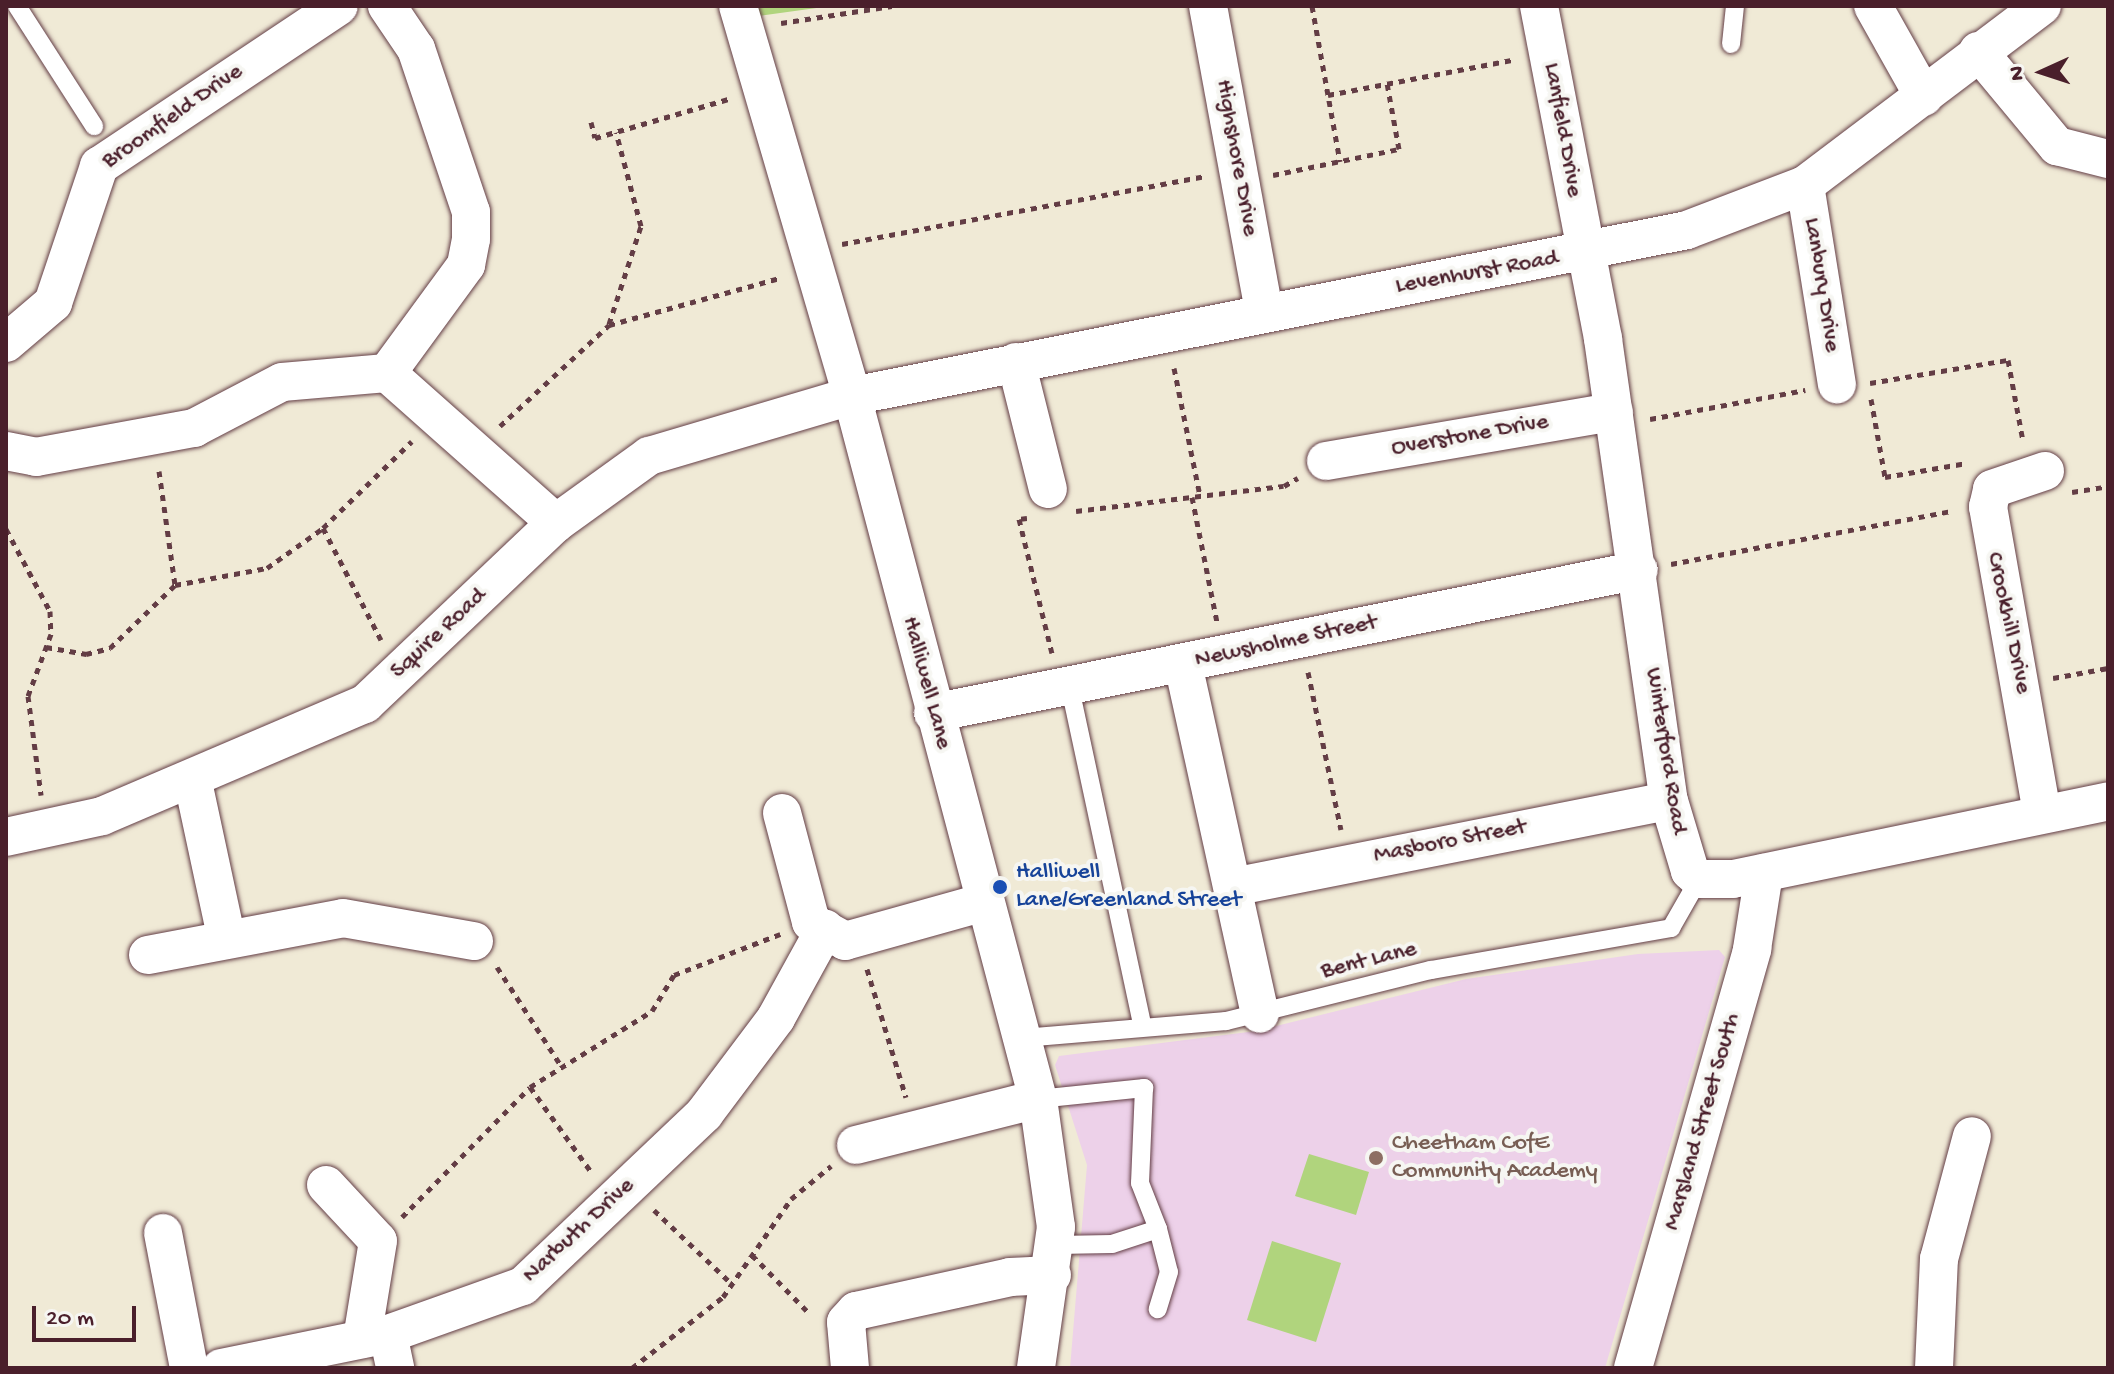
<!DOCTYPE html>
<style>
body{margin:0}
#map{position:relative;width:2114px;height:1374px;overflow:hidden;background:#f0ead6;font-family:"Gochi Hand",sans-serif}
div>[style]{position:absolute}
.built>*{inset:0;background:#edd1e9}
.green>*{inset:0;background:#b0d47d}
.path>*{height:5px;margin-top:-2.5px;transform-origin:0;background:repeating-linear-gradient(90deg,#633d45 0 6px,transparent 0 12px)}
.roads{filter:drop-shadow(0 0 2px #633d45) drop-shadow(0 0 2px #633d45)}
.lane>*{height:18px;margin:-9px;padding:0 9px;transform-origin:9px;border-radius:9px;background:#fff}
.street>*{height:38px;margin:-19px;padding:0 19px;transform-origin:19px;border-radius:19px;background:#fff}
.dots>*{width:22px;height:22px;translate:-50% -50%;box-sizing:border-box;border:4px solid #f6f6f2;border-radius:50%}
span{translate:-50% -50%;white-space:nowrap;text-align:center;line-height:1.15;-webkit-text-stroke:8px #f6f6f2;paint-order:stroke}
.street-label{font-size:24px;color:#4a1f2b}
.transit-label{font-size:24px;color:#164399}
.left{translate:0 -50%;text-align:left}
.education-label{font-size:24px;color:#785e54}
.frame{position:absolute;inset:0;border:8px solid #4a1f2b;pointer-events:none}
.north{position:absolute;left:2002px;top:32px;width:80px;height:80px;-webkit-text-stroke:6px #f6f6f2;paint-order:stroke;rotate:267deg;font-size:22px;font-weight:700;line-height:32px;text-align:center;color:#4a1f2b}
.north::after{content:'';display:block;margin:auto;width:28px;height:36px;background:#4a1f2b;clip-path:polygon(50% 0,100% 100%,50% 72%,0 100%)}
.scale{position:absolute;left:32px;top:1306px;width:104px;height:36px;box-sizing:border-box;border:4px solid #4a1f2b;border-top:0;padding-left:10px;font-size:24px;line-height:28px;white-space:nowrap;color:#4a1f2b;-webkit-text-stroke:6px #f6f6f2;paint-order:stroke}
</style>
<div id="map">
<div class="built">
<div style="clip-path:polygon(1719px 950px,1725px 957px,1605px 1368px,1070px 1368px,1087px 1165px,1055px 1065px,1059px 1056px,1256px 1031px,1466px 979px,1638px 954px)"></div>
</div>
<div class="green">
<div style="clip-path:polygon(749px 6px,831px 6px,752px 17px)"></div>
<div style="clip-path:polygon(1309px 1154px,1369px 1172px,1356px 1215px,1295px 1196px)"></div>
<div style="clip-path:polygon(1272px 1241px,1341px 1263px,1316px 1342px,1247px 1320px)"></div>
</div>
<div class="path">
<div style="left:1312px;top:6px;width:158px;rotate:79.8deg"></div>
<div style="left:781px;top:23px;width:112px;rotate:-8.7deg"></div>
<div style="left:1328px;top:95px;width:191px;rotate:-10.8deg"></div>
<div style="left:591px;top:122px;width:16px;rotate:76deg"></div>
<div style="left:595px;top:138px;width:139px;rotate:-16.3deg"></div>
<div style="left:1273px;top:175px;width:129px;rotate:-11.7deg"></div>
<div style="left:1399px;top:149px;width:67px;rotate:-100.3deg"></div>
<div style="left:842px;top:244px;width:370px;rotate:-10.6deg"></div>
<div style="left:609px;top:324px;width:103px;rotate:-71.9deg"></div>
<div style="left:641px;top:226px;width:97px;rotate:-104.9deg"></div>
<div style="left:1174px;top:368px;width:131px;rotate:78.5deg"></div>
<div style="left:1870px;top:383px;width:140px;rotate:-9.5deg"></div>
<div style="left:2008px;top:360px;width:82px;rotate:79.5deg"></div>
<div style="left:1871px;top:399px;width:79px;rotate:79.8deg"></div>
<div style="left:1885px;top:477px;width:83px;rotate:-9.7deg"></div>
<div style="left:1650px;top:419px;width:158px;rotate:-10.6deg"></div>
<div style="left:500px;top:426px;width:149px;rotate:-42.8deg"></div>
<div style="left:609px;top:325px;width:177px;rotate:-15.4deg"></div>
<div style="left:159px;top:471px;width:115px;rotate:82deg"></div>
<div style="left:2072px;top:492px;width:36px;rotate:-9deg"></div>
<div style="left:1192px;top:497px;width:127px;rotate:78.7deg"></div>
<div style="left:1076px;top:511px;width:209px;rotate:-6.9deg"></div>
<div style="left:1284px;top:486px;width:16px;rotate:-30deg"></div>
<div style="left:1027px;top:518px;width:8px;rotate:173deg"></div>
<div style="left:1019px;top:519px;width:138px;rotate:76.2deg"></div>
<div style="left:323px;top:528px;width:126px;rotate:62.6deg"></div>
<div style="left:6px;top:529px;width:93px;rotate:61.8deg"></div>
<div style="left:50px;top:611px;width:23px;rotate:88deg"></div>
<div style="left:51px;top:634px;width:66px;rotate:110.4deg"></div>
<div style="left:28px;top:696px;width:100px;rotate:82.5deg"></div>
<div style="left:1671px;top:564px;width:286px;rotate:-10.7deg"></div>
<div style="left:46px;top:647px;width:41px;rotate:9.9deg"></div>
<div style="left:86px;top:654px;width:25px;rotate:-14deg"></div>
<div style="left:110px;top:648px;width:91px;rotate:-44.1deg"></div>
<div style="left:175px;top:585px;width:94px;rotate:-10.5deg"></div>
<div style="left:267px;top:568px;width:69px;rotate:-35.5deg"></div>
<div style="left:323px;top:528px;width:124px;rotate:-44.3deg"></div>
<div style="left:1308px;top:672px;width:161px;rotate:78.2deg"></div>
<div style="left:2053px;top:678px;width:56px;rotate:-10.3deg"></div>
<div style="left:497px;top:967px;width:119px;rotate:57deg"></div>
<div style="left:867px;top:969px;width:134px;rotate:73.1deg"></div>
<div style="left:530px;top:1087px;width:106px;rotate:54.2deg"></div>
<div style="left:654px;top:1210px;width:108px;rotate:43.5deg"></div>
<div style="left:402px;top:1217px;width:182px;rotate:-45.4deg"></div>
<div style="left:530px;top:1087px;width:144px;rotate:-31.9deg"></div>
<div style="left:652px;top:1011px;width:42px;rotate:-58.6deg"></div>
<div style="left:674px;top:975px;width:114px;rotate:-21.1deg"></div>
<div style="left:752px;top:1255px;width:83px;rotate:45.5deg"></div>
<div style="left:632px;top:1368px;width:115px;rotate:-38deg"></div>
<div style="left:723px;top:1297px;width:119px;rotate:-55.2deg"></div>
<div style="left:791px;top:1199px;width:52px;rotate:-39.5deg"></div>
</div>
<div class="roads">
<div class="lane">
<div style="left:17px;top:6px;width:143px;rotate:57.3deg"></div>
<div style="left:1731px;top:44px;width:38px;rotate:-84deg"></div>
<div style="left:1070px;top:688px;width:343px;rotate:77.9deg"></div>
<div style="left:1023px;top:1038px;width:204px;rotate:-4.8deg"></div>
<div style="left:1226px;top:1021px;width:211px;rotate:-14deg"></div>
<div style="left:1431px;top:970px;width:244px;rotate:-9.9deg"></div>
<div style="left:1671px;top:928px;width:56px;rotate:-60.3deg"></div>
<div style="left:1038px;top:1099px;width:107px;rotate:-5.9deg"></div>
<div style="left:1144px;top:1088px;width:95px;rotate:92.4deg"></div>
<div style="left:1140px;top:1183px;width:49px;rotate:68.6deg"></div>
<div style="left:1158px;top:1229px;width:48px;rotate:161.9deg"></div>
<div style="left:1112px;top:1244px;width:56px;rotate:179deg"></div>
<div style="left:1158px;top:1229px;width:44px;rotate:75.7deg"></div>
<div style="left:1169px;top:1272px;width:39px;rotate:107deg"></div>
</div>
<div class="street">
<div style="left:738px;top:6px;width:406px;rotate:73.7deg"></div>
<div style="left:852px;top:396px;width:727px;rotate:75.18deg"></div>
<div style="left:1038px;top:1099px;width:129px;rotate:82deg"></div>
<div style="left:1056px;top:1227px;width:142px;rotate:98.1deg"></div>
<div style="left:1208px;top:6px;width:309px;rotate:79.6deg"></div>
<div style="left:1539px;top:6px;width:339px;rotate:79.1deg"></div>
<div style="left:1603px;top:339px;width:467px;rotate:81.9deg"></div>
<div style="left:1669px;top:801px;width:73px;rotate:73.3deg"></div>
<div style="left:1690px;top:871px;width:12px;rotate:42deg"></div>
<div style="left:1699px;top:879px;width:34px"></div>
<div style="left:1733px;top:879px;width:383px;rotate:-11.7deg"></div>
<div style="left:1873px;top:6px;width:104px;rotate:60.7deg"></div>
<div style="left:1978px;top:51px;width:124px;rotate:50.3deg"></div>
<div style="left:2057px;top:146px;width:53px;rotate:14.3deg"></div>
<div style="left:1805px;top:185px;width:202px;rotate:80.9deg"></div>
<div style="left:6px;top:343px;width:62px;rotate:-40.4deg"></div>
<div style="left:53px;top:303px;width:145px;rotate:-71.4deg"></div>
<div style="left:99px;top:166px;width:288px;rotate:-33.7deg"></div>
<div style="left:1016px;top:362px;width:131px;rotate:75.9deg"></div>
<div style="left:387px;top:373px;width:134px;rotate:-53.8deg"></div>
<div style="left:466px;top:265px;width:26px;rotate:-79deg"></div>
<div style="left:471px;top:239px;width:27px;rotate:-90deg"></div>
<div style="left:471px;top:212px;width:172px;rotate:-108.6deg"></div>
<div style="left:416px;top:49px;width:52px;rotate:-124deg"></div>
<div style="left:6px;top:451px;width:31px;rotate:11deg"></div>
<div style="left:36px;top:457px;width:161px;rotate:-10.4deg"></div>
<div style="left:194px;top:428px;width:99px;rotate:-27.6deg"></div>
<div style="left:282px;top:382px;width:105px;rotate:-4.9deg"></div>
<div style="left:387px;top:373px;width:226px;rotate:41.6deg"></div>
<div style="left:1326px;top:461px;width:292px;rotate:-9.7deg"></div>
<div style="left:1183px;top:664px;width:358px;rotate:77.6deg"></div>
<div style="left:933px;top:713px;width:720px;rotate:-11.45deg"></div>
<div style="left:193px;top:782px;width:157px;rotate:77.9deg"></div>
<div style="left:782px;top:813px;width:113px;rotate:75.1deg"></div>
<div style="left:811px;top:922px;width:39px;rotate:29deg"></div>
<div style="left:845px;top:941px;width:145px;rotate:-15.6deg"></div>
<div style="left:2042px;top:813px;width:311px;rotate:-100deg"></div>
<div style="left:1988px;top:507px;width:18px;rotate:-77deg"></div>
<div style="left:1992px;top:489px;width:56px;rotate:-18.8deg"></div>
<div style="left:6px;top:837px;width:98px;rotate:-12.3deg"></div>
<div style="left:102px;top:816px;width:286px;rotate:-23.1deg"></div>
<div style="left:365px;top:704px;width:263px;rotate:-43.5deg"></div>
<div style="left:556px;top:523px;width:115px;rotate:-35.8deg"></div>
<div style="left:649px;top:456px;width:212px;rotate:-16.5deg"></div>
<div style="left:852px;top:396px;width:851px;rotate:-11.24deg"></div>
<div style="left:1687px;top:230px;width:126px;rotate:-20.9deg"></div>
<div style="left:1805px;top:185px;width:297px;rotate:-37.1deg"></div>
<div style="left:1233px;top:887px;width:444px;rotate:-11.2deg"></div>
<div style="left:148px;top:955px;width:198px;rotate:-10.7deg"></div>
<div style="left:343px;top:918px;width:133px;rotate:10deg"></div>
<div style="left:856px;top:1145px;width:188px;rotate:-14.2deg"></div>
<div style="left:326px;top:1185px;width:76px;rotate:47.1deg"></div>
<div style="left:378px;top:1241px;width:99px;rotate:99.3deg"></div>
<div style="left:163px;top:1233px;width:137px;rotate:79.1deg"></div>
<div style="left:388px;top:1334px;width:35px;rotate:78deg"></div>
<div style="left:221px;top:1368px;width:170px;rotate:-11.5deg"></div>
<div style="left:388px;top:1334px;width:143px;rotate:-19.6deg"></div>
<div style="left:523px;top:1286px;width:250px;rotate:-43.5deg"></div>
<div style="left:704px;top:1114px;width:120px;rotate:-53.1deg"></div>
<div style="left:776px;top:1018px;width:102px;rotate:-61.2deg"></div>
<div style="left:850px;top:1368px;width:46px;rotate:-95deg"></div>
<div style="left:846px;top:1322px;width:15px;rotate:-48deg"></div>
<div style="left:856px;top:1311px;width:158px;rotate:-12.4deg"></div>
<div style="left:1010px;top:1277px;width:42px;rotate:-2.7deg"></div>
<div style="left:1633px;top:1368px;width:436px;rotate:-74.1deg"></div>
<div style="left:1752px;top:949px;width:77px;rotate:-81deg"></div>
<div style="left:1934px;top:1368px;width:109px;rotate:-87.4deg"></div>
<div style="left:1939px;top:1259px;width:127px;rotate:-75deg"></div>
</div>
</div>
<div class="dots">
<div style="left:1000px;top:887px;background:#1a4fb4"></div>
<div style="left:1376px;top:1158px;background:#8d6e63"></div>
</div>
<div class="street-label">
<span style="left:173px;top:117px;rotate:-35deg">Broomfield Drive</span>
<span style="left:1562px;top:130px;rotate:80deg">Lanfield Drive</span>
<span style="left:1236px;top:158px;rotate:80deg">Highshore Drive</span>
<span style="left:1477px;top:273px;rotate:-10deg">Levenhurst Road</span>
<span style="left:1821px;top:285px;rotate:81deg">Lanbury Drive</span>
<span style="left:1470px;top:436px;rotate:-10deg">Overstone Drive</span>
<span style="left:2008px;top:623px;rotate:78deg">Crookhill Drive</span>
<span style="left:439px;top:634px;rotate:-43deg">Squire Road</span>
<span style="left:1286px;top:642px;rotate:-12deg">Newsholme Street</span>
<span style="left:926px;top:683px;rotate:75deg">Halliwell Lane</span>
<span style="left:1665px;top:751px;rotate:81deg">Winterford Road</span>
<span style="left:1450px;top:842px;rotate:-11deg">Masboro Street</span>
<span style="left:1369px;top:961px;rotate:-14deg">Bent Lane</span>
<span style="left:1703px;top:1122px;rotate:-74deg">Marsland Street South</span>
<span style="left:579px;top:1231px;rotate:-43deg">Narbuth Drive</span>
</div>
<div class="transit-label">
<span class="left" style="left:1016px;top:887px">Halliwell<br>Lane/Greenland Street</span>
</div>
<div class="education-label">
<span class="left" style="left:1392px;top:1158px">Cheetham CofE<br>Community Academy</span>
</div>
<div class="frame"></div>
<div class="north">N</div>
<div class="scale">20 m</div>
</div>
